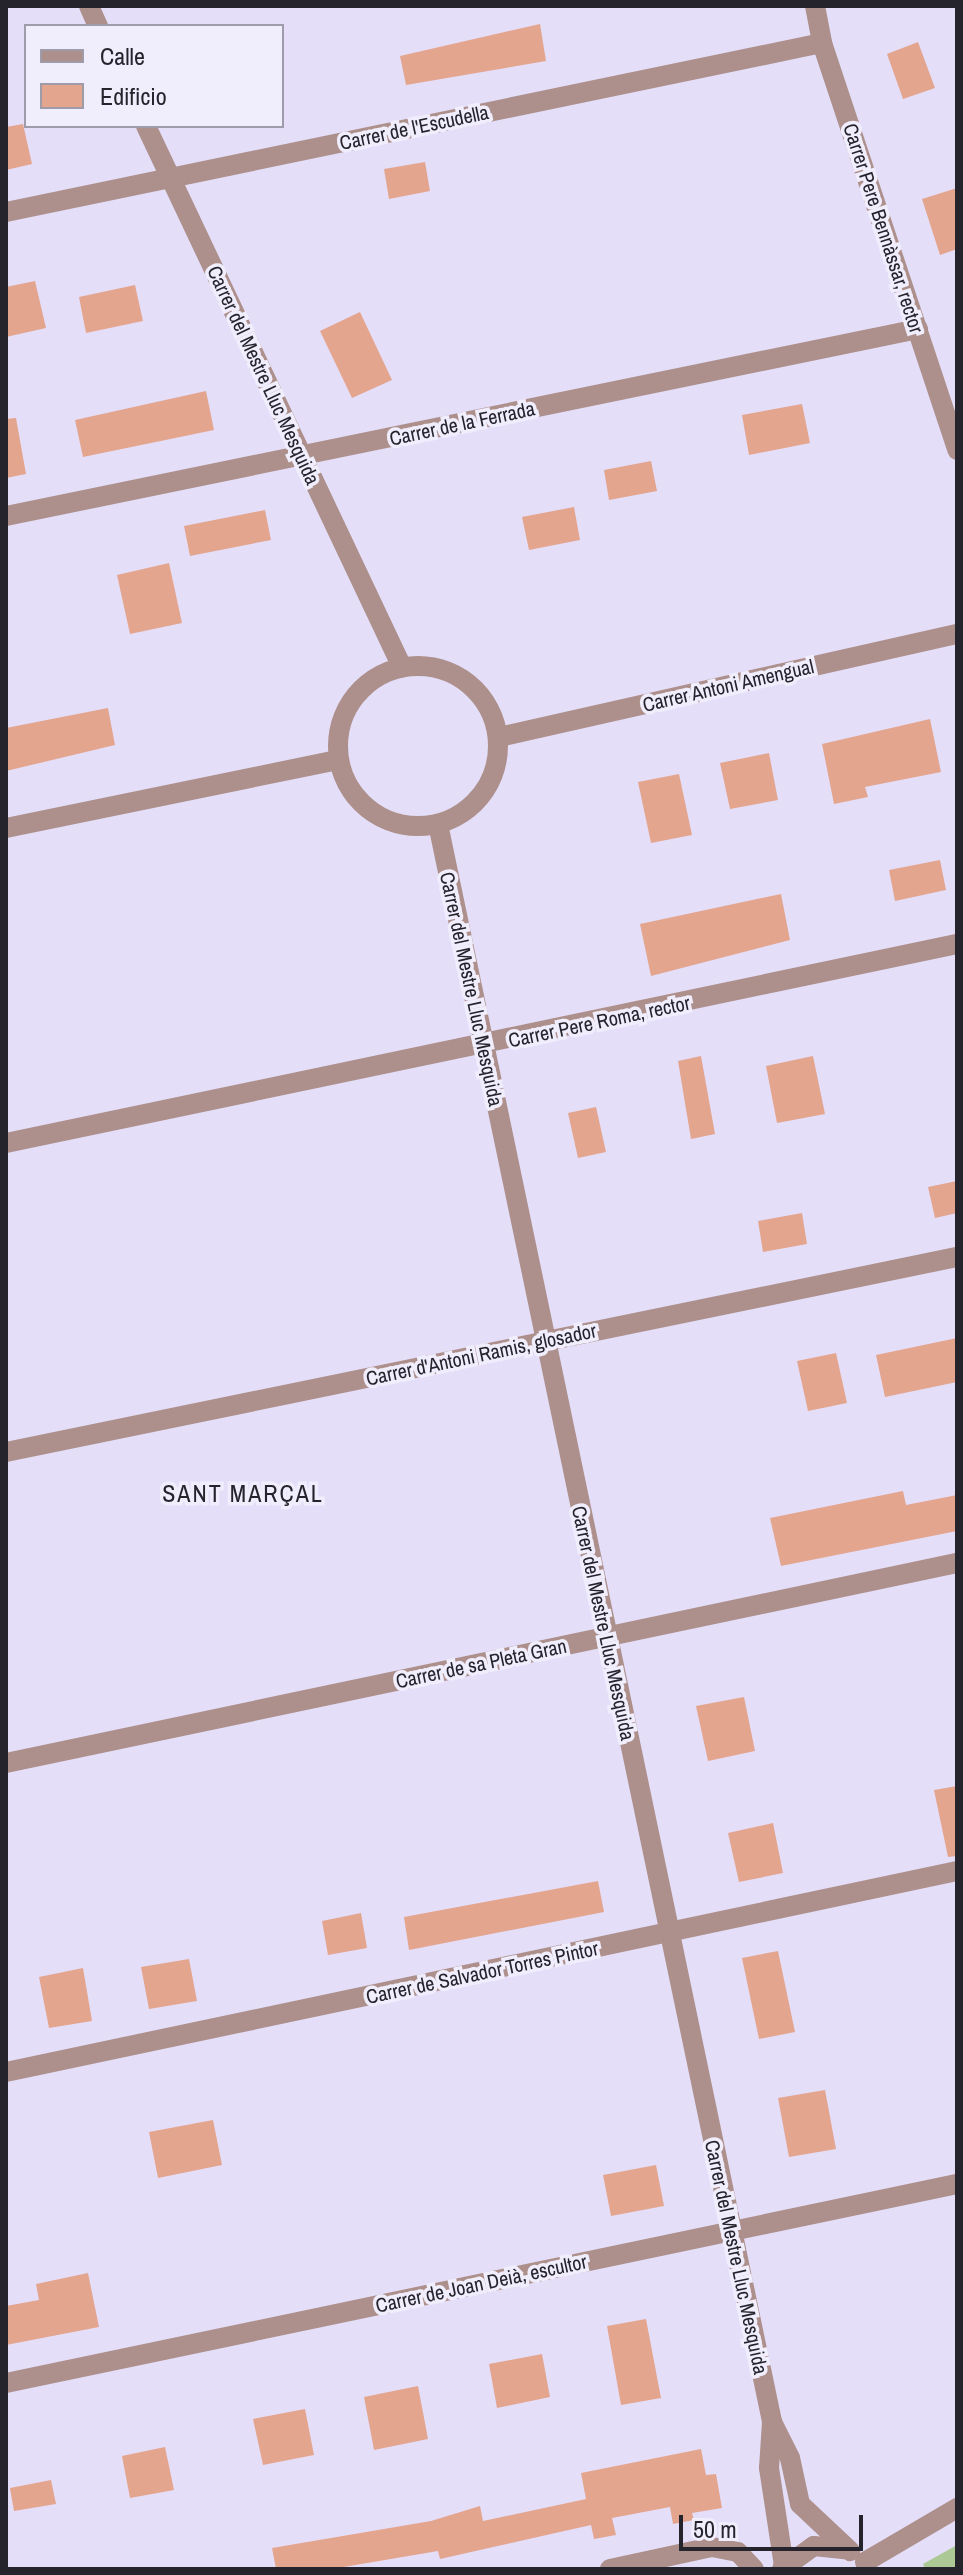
<!DOCTYPE html>
<meta charset="utf-8">
<style>
body{margin:0}
#map{position:relative;width:963px;height:2575px;overflow:hidden;background:#e4def9;font-family:"Archivo Narrow",sans-serif}
div>[style]{position:absolute}
.green>*{inset:0;background:#acc995}
.building>*{inset:0;background:#e4a58f}
.minor>*{height:20px;margin:-10px;padding:0 10px;transform-origin:10px;border-radius:10px;background:#ad908b}
.minor>.ring{margin:-10px;padding:0;box-sizing:content-box;background:none;border:20px solid #ad908b;border-radius:50%}
span{translate:-50% -50%;white-space:nowrap;text-align:center;line-height:1.15;-webkit-text-stroke:7px #f0edfd;paint-order:stroke}
.street-label{font-size:20px;color:#25232c}
.quarter-label{font-size:24px;color:#25232c;letter-spacing:2px}
.frame{position:absolute;inset:0;border:8px solid #25232c;pointer-events:none}
.legend{position:absolute;left:24px;top:24px;width:260px;height:104px;box-sizing:border-box;background:#f0edfd;border:2px solid #9f9ca9;margin:0;padding:10px 14px;list-style:none;font-size:24px;color:#25232c}
.legend li{display:flex;align-items:center;gap:16px;height:40px}
.legend b{width:40px;border:2px solid #9f9ca9}
.scale{position:absolute;left:679px;top:2515px;width:184px;height:36px;box-sizing:border-box;border:4px solid #25232c;border-top:0;padding-left:10px;font-size:24px;line-height:28px;white-space:nowrap;color:#25232c;-webkit-text-stroke:6px #f0edfd;paint-order:stroke}
</style>
<div id="map">
<div class="green">
<div style="clip-path:polygon(957px 2545px,957px 2569px,925px 2569px,923px 2564px)"></div>
</div>
<div class="building">
<div style="clip-path:polygon(540px 24px,546px 61px,406px 85px,400px 56px)"></div>
<div style="clip-path:polygon(918px 42px,935px 88px,903px 99px,887px 54px)"></div>
<div style="clip-path:polygon(23px 124px,32px 164px,6px 170px,6px 127px)"></div>
<div style="clip-path:polygon(425px 162px,430px 191px,389px 199px,384px 169px)"></div>
<div style="clip-path:polygon(957px 188px,957px 249px,940px 255px,922px 199px)"></div>
<div style="clip-path:polygon(35px 281px,46px 328px,6px 337px,6px 287px)"></div>
<div style="clip-path:polygon(135px 285px,143px 321px,86px 333px,79px 297px)"></div>
<div style="clip-path:polygon(360px 312px,392px 380px,352px 398px,320px 331px)"></div>
<div style="clip-path:polygon(206px 391px,214px 430px,83px 457px,75px 420px)"></div>
<div style="clip-path:polygon(802px 404px,810px 443px,749px 455px,742px 415px)"></div>
<div style="clip-path:polygon(16px 418px,26px 474px,6px 478px,6px 419px)"></div>
<div style="clip-path:polygon(651px 461px,657px 491px,609px 500px,604px 470px)"></div>
<div style="clip-path:polygon(574px 507px,580px 540px,529px 550px,522px 517px)"></div>
<div style="clip-path:polygon(265px 510px,271px 540px,190px 556px,184px 526px)"></div>
<div style="clip-path:polygon(169px 563px,182px 623px,130px 634px,117px 575px)"></div>
<div style="clip-path:polygon(108px 708px,115px 745px,6px 771px,6px 728px)"></div>
<div style="clip-path:polygon(930px 719px,941px 772px,865px 787px,868px 797px,834px 804px,822px 744px)"></div>
<div style="clip-path:polygon(769px 753px,778px 800px,730px 809px,720px 763px)"></div>
<div style="clip-path:polygon(679px 774px,692px 835px,651px 843px,638px 782px)"></div>
<div style="clip-path:polygon(940px 860px,946px 890px,895px 901px,889px 870px)"></div>
<div style="clip-path:polygon(781px 894px,790px 940px,651px 976px,640px 924px)"></div>
<div style="clip-path:polygon(701px 1056px,715px 1134px,691px 1139px,678px 1061px)"></div>
<div style="clip-path:polygon(813px 1056px,825px 1114px,777px 1123px,766px 1066px)"></div>
<div style="clip-path:polygon(596px 1107px,606px 1152px,578px 1158px,568px 1113px)"></div>
<div style="clip-path:polygon(957px 1181px,957px 1213px,935px 1218px,928px 1187px)"></div>
<div style="clip-path:polygon(802px 1213px,807px 1244px,763px 1252px,758px 1221px)"></div>
<div style="clip-path:polygon(957px 1338px,957px 1382px,885px 1397px,876px 1355px)"></div>
<div style="clip-path:polygon(836px 1353px,847px 1403px,808px 1411px,797px 1361px)"></div>
<div style="clip-path:polygon(903px 1491px,906px 1505px,957px 1495px,957px 1531px,781px 1566px,770px 1518px)"></div>
<div style="clip-path:polygon(744px 1697px,755px 1751px,708px 1761px,696px 1706px)"></div>
<div style="clip-path:polygon(957px 1786px,957px 1856px,948px 1857px,934px 1790px)"></div>
<div style="clip-path:polygon(773px 1823px,783px 1873px,739px 1882px,728px 1833px)"></div>
<div style="clip-path:polygon(598px 1881px,604px 1912px,409px 1950px,404px 1917px)"></div>
<div style="clip-path:polygon(361px 1913px,367px 1948px,328px 1955px,322px 1921px)"></div>
<div style="clip-path:polygon(778px 1951px,795px 2032px,759px 2039px,742px 1958px)"></div>
<div style="clip-path:polygon(189px 1959px,197px 2001px,149px 2009px,141px 1967px)"></div>
<div style="clip-path:polygon(83px 1968px,92px 2021px,49px 2028px,39px 1977px)"></div>
<div style="clip-path:polygon(825px 2090px,836px 2149px,789px 2157px,778px 2098px)"></div>
<div style="clip-path:polygon(213px 2120px,222px 2165px,158px 2178px,149px 2132px)"></div>
<div style="clip-path:polygon(656px 2165px,664px 2206px,611px 2216px,603px 2175px)"></div>
<div style="clip-path:polygon(88px 2273px,99px 2327px,6px 2345px,6px 2306px,39px 2300px,36px 2284px)"></div>
<div style="clip-path:polygon(646px 2319px,661px 2398px,621px 2405px,607px 2326px)"></div>
<div style="clip-path:polygon(542px 2354px,550px 2397px,497px 2408px,489px 2364px)"></div>
<div style="clip-path:polygon(418px 2386px,428px 2439px,374px 2450px,364px 2397px)"></div>
<div style="clip-path:polygon(305px 2409px,314px 2455px,263px 2465px,253px 2419px)"></div>
<div style="clip-path:polygon(165px 2447px,174px 2490px,130px 2498px,122px 2456px)"></div>
<div style="clip-path:polygon(701px 2449px,706px 2475px,716px 2474px,722px 2508px,692px 2513px,694px 2520px,673px 2524px,670px 2507px,612px 2518px,616px 2535px,594px 2539px,591px 2525px,440px 2559px,438px 2551px,332px 2569px,276px 2569px,272px 2548px,431px 2521px,480px 2506px,483px 2521px,586px 2499px,581px 2473px)"></div>
<div style="clip-path:polygon(51px 2480px,56px 2504px,14px 2511px,10px 2488px)"></div>
</div>
<div class="minor">
<div style="left:89px;top:6px;width:22px;rotate:66deg"></div>
<div style="left:815px;top:6px;width:38px;rotate:79deg"></div>
<div style="left:822px;top:43px;width:429px;rotate:71.6deg"></div>
<div style="left:146px;top:126px;width:599px;rotate:64.68deg"></div>
<div style="left:6px;top:212px;width:833px;rotate:-11.7deg"></div>
<div style="left:6px;top:516px;width:931px;rotate:-11.59deg"></div>
<div class="ring" style="left:338px;top:666px;width:140px;height:140px"></div>
<div style="left:499px;top:737px;width:469px;rotate:-12.7deg"></div>
<div style="left:438px;top:824px;width:1633px;rotate:78.19deg"></div>
<div style="left:772px;top:2422px;width:40px;rotate:63.4deg"></div>
<div style="left:790px;top:2458px;width:47px;rotate:77.7deg"></div>
<div style="left:800px;top:2504px;width:69px;rotate:43.2deg"></div>
<div style="left:6px;top:828px;width:339px;rotate:-11.6deg"></div>
<div style="left:6px;top:1143px;width:972px;rotate:-11.82deg"></div>
<div style="left:6px;top:1452px;width:971px;rotate:-11.59deg"></div>
<div style="left:6px;top:1763px;width:972px;rotate:-11.88deg"></div>
<div style="left:6px;top:2072px;width:972px;rotate:-11.93deg"></div>
<div style="left:6px;top:2383px;width:972px;rotate:-11.82deg"></div>
<div style="left:772px;top:2422px;width:46px;rotate:93.7deg"></div>
<div style="left:769px;top:2468px;width:99px;rotate:81.3deg"></div>
<div style="left:865px;top:2562px;width:107px;rotate:-30.4deg"></div>
<div style="left:610px;top:2569px;width:104px;rotate:-12.2deg"></div>
<div style="left:712px;top:2547px;width:26px;rotate:11deg"></div>
<div style="left:738px;top:2552px;width:23px;rotate:47deg"></div>
<div style="left:782px;top:2569px;width:39px;rotate:-36deg"></div>
<div style="left:814px;top:2546px;width:31px;rotate:6deg"></div>
</div>
<div class="street-label">
<span style="left:414px;top:127px;rotate:-12deg">Carrer de l'Escudella</span>
<span style="left:884px;top:228px;rotate:72deg">Carrer Pere Bennàssar, rector</span>
<span style="left:264px;top:375px;rotate:65deg">Carrer del Mestre Lluc Mesquida</span>
<span style="left:462px;top:423px;rotate:-12deg">Carrer de la Ferrada</span>
<span style="left:728px;top:685px;rotate:-13deg">Carrer Antoni Amengual</span>
<span style="left:472px;top:989px;rotate:78deg">Carrer del Mestre Lluc Mesquida</span>
<span style="left:599px;top:1021px;rotate:-12deg">Carrer Pere Roma, rector</span>
<span style="left:481px;top:1354px;rotate:-12deg">Carrer d'Antoni Ramis, glosador</span>
<span style="left:604px;top:1623px;rotate:78deg">Carrer del Mestre Lluc Mesquida</span>
<span style="left:481px;top:1663px;rotate:-12deg">Carrer de sa Pleta Gran</span>
<span style="left:482px;top:1972px;rotate:-12deg">Carrer de Salvador Torres Pintor</span>
<span style="left:737px;top:2257px;rotate:78deg">Carrer del Mestre Lluc Mesquida</span>
<span style="left:481px;top:2283px;rotate:-12deg">Carrer de Joan Deià, escultor</span>
</div>
<div class="quarter-label">
<span style="left:243px;top:1494px">SANT MARÇAL</span>
</div>
<div class="frame"></div>
<ul class="legend">
<li><b style="height:10px;background:#ad908b"></b>Calle</li>
<li><b style="height:22px;background:#e4a58f"></b>Edificio</li>
</ul>
<div class="scale">50 m</div>
</div>
